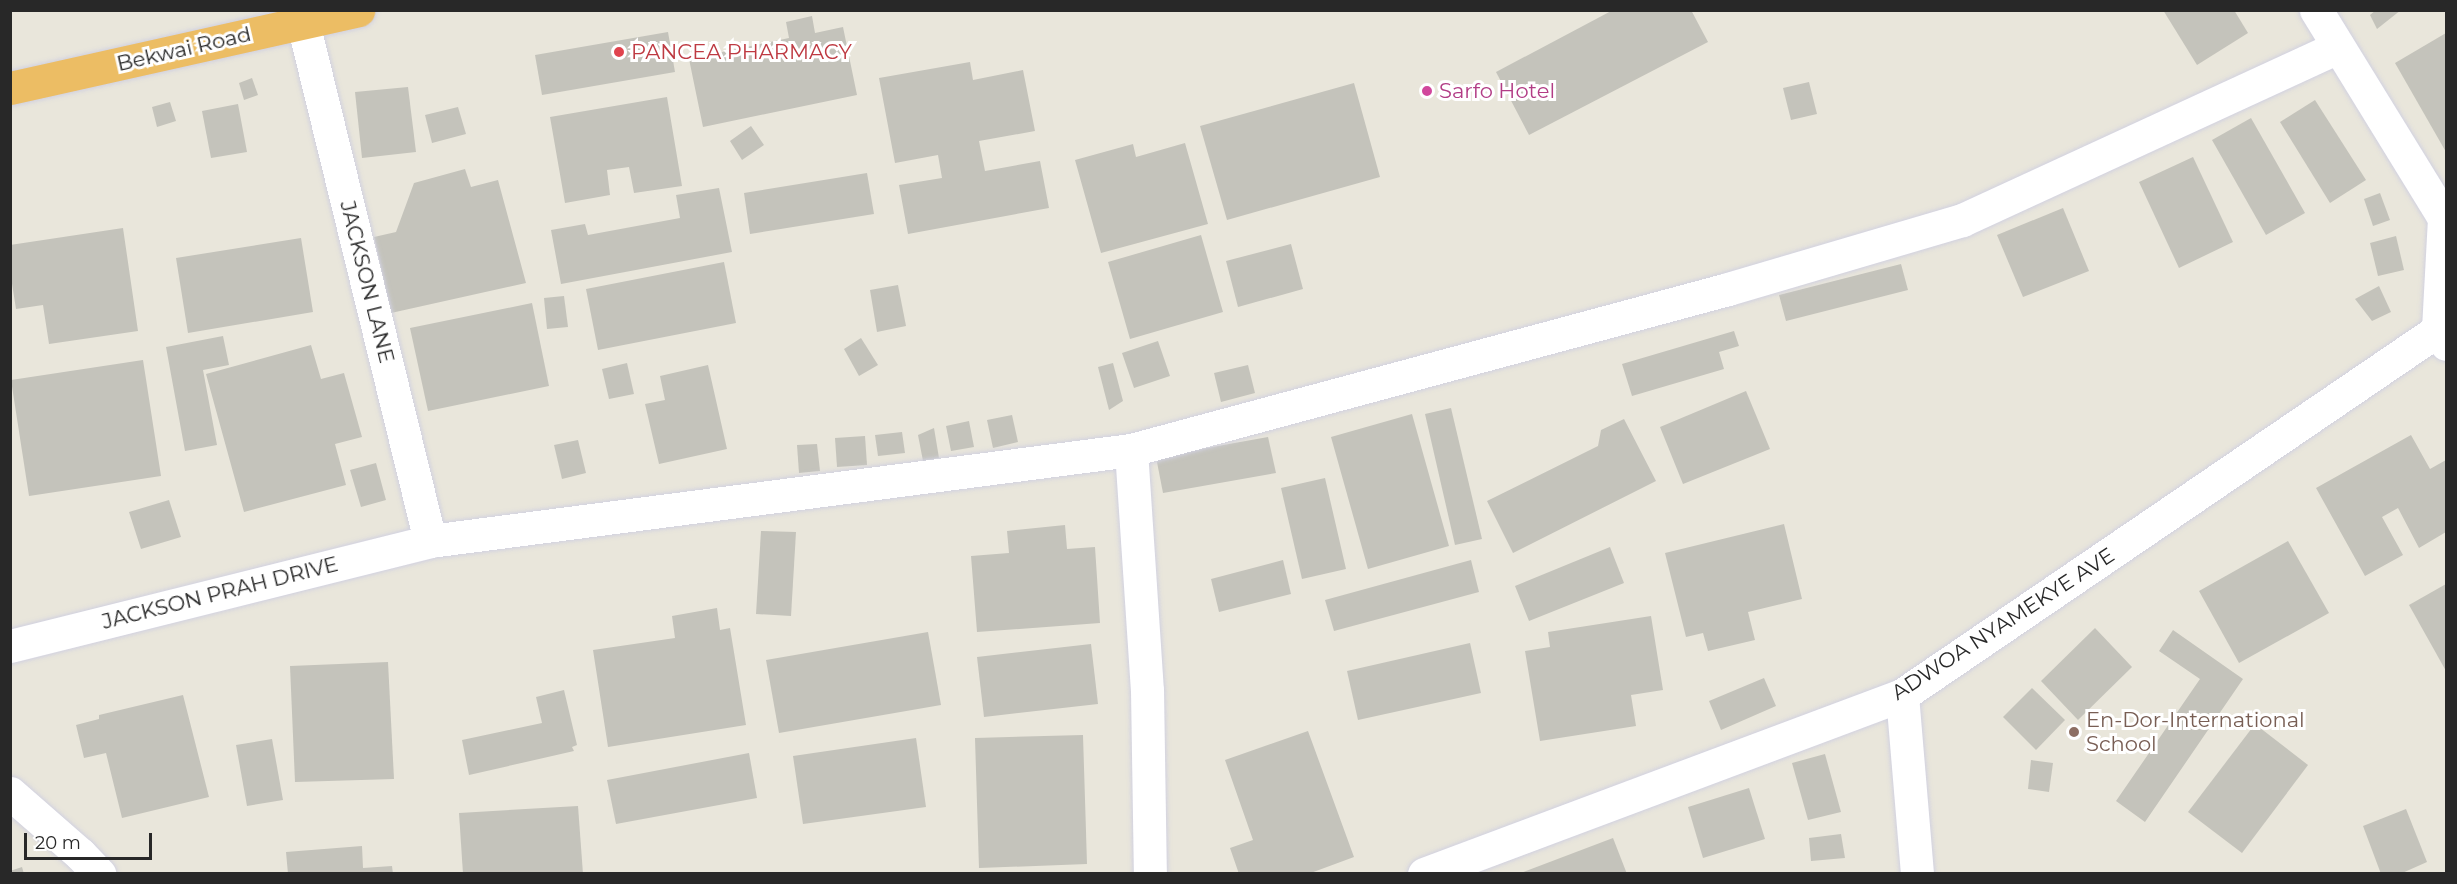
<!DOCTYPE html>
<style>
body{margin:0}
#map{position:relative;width:2457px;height:884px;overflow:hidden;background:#e9e6db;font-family:Montserrat,sans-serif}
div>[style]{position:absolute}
.building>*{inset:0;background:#c4c3bb}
.roads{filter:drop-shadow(0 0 2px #d1d1e0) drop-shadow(0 0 2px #d1d1e0)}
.minor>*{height:33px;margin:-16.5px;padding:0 16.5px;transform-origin:16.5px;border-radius:16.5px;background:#fff}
.highway>*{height:33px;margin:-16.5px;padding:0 16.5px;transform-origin:16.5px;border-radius:16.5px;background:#ecbd64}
.dots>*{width:16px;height:16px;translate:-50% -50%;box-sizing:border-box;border:3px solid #fff;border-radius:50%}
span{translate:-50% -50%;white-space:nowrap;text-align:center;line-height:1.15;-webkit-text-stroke:6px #fff;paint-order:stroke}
.street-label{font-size:21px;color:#282828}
.health-label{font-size:21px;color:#be3a42}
.left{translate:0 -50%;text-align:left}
.hotel-label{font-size:21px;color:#b23c85}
.education-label{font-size:21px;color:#785e54}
.frame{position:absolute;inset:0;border:12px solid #282828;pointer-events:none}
.scale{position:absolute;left:24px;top:833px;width:128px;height:27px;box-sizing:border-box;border:3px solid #282828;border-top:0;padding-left:8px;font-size:18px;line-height:21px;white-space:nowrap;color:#282828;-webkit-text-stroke:4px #fff;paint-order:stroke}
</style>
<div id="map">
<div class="building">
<div style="clip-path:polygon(1613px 10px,1691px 10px,1708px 42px,1529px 135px,1496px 72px)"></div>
<div style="clip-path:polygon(2163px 10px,2234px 10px,2248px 33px,2197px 65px)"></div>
<div style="clip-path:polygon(2376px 10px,2401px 10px,2377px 29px,2370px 15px)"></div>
<div style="clip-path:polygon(812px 16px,815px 33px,843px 27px,857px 95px,703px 127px,689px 59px,789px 38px,786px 22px)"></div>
<div style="clip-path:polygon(668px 32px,675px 72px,542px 95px,535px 55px)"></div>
<div style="clip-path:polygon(2446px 33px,2446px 152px,2395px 63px)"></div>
<div style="clip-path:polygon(970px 62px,973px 80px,1023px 70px,1035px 131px,979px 141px,985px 171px,1040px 161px,1049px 208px,908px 234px,899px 185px,942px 178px,938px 155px,895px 163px,879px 78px)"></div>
<div style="clip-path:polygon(252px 78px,258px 95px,244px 100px,239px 83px)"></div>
<div style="clip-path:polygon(1809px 82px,1817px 114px,1791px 120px,1783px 88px)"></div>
<div style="clip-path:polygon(1354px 83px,1380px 177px,1227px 220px,1200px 126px)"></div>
<div style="clip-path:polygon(408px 87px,416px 152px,362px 158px,355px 92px)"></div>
<div style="clip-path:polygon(667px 97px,682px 186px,634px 193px,629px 167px,607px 170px,610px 195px,565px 203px,550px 117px)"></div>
<div style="clip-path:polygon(2315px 100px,2366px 180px,2330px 203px,2280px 122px)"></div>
<div style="clip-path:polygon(170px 102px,176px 121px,157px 127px,152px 107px)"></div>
<div style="clip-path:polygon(238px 104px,247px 152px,211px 158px,202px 111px)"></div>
<div style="clip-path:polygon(458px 107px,466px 134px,432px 143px,425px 115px)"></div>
<div style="clip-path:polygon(2251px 118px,2305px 213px,2266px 235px,2212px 140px)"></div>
<div style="clip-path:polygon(751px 126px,764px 145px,742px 160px,730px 141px)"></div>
<div style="clip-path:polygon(1185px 143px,1208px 224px,1101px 253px,1075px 160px,1133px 144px,1136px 157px)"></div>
<div style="clip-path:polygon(2193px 157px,2233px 242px,2179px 268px,2139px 182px)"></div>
<div style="clip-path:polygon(465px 169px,471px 187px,498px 180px,526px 283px,391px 313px,374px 237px,396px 232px,414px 183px)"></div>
<div style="clip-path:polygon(867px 173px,874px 214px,750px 234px,744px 193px)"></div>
<div style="clip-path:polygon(719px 188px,732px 252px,561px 284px,551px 230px,585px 224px,588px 235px,680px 218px,676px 195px)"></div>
<div style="clip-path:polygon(2380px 193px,2390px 220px,2373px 226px,2364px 199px)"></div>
<div style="clip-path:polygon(2063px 208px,2089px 271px,2023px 297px,1997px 235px)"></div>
<div style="clip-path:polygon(123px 228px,138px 331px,49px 344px,43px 305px,16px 309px,10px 271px,10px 245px)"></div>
<div style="clip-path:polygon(1201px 235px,1223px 312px,1130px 339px,1108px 262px)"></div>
<div style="clip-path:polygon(2396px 236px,2404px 270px,2378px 276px,2370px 243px)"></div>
<div style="clip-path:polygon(301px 238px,313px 312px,188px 333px,176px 258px)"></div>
<div style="clip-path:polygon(1291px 244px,1303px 289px,1238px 307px,1226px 261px)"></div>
<div style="clip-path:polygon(724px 262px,736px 323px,598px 350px,586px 289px)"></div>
<div style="clip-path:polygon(1901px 264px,1908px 290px,1786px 321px,1779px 295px)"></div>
<div style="clip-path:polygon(898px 285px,906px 326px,877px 332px,870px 290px)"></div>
<div style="clip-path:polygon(2379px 286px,2391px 312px,2372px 321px,2355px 299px)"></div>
<div style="clip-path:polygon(564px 296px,568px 327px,547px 329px,544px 298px)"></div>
<div style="clip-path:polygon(532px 303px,549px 386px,428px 411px,410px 328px)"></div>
<div style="clip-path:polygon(1734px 331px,1739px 346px,1719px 352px,1724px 369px,1632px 396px,1622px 364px)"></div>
<div style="clip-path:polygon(223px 336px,229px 365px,203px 370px,217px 445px,185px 451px,166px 347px)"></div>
<div style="clip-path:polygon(861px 338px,878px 365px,859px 376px,844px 349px)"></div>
<div style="clip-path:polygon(1158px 341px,1170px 376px,1134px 388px,1122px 353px)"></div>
<div style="clip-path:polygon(311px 345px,321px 379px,344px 373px,362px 437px,335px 444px,346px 485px,244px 512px,206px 374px)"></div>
<div style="clip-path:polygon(143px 360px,161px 476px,29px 496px,11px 380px)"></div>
<div style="clip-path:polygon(627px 363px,634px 394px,609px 399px,602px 369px)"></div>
<div style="clip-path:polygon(1113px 363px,1123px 401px,1109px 410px,1098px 367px)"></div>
<div style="clip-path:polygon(708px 365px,727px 449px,659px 464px,645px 404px,665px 400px,660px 376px)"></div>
<div style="clip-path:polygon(1248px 365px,1255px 393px,1221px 402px,1214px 373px)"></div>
<div style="clip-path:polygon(1746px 391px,1770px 449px,1683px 484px,1660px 427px)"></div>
<div style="clip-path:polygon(1451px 408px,1482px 539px,1455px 545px,1425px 414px)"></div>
<div style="clip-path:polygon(1412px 414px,1449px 546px,1368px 569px,1331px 437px)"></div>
<div style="clip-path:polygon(1012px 415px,1018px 442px,993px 448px,987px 420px)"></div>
<div style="clip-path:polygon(1624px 419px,1656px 481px,1513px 553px,1487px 501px,1598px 446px,1601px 430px)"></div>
<div style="clip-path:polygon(969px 421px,974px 447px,951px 451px,946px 426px)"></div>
<div style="clip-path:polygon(934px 428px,939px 458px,923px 461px,918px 435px)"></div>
<div style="clip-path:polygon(902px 432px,905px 453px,878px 456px,875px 435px)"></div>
<div style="clip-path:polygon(2411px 435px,2430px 469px,2446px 460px,2446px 532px,2419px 548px,2398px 508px,2382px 517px,2403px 555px,2365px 576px,2316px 488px)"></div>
<div style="clip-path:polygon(865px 436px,867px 465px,837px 467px,835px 438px)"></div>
<div style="clip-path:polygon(1268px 437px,1276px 473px,1163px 493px,1156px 457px)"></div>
<div style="clip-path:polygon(578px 440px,586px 473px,562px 479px,554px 445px)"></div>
<div style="clip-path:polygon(817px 444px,820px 471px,799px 473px,797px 445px)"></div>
<div style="clip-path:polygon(376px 463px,386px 500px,361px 507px,350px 470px)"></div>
<div style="clip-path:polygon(1325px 478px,1346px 569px,1302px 579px,1281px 488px)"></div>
<div style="clip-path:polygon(169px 500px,181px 537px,141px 549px,129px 512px)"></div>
<div style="clip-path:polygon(1784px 524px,1802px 599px,1748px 612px,1755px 640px,1708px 651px,1703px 633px,1686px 637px,1665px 553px)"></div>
<div style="clip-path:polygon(1065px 525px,1067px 549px,1095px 547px,1100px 623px,977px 632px,971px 556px,1009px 553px,1007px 531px)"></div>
<div style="clip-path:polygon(761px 531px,796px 532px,791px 616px,756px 614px)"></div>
<div style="clip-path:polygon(2288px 541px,2329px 613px,2239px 663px,2199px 591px)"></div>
<div style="clip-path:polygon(1610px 547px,1624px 583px,1529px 621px,1515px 586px)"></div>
<div style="clip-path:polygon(1283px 560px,1291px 594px,1219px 612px,1211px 579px)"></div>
<div style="clip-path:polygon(1471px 560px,1479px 592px,1334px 631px,1325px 600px)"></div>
<div style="clip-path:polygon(2446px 584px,2446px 671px,2409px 605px)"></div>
<div style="clip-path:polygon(717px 608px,720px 630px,730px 628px,746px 725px,608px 747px,593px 650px,675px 638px,672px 616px)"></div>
<div style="clip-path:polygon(1651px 616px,1663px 690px,1631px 695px,1636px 726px,1540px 741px,1525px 651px,1550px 647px,1548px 632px)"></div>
<div style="clip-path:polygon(2095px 628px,2132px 667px,2078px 720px,2041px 681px)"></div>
<div style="clip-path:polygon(2173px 630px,2243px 679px,2145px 822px,2116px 801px,2200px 679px,2159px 651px)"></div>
<div style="clip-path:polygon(928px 632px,941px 705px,779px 733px,766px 660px)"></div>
<div style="clip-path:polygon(1470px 643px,1481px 693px,1358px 720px,1347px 671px)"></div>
<div style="clip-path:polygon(1091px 644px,1098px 704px,984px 717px,977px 657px)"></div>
<div style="clip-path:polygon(388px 662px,394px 779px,295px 782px,290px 666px)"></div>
<div style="clip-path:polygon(1764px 678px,1776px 706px,1721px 730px,1709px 701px)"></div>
<div style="clip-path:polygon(2032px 688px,2065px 720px,2036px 750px,2003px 717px)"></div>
<div style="clip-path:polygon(564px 690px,577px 745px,572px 747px,574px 751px,469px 775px,462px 740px,542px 723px,536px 697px)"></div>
<div style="clip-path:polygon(183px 695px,209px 797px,122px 818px,106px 753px,84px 758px,76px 725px,99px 719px,99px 715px)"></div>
<div style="clip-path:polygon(2255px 724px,2308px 765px,2242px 853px,2188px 812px)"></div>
<div style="clip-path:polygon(1308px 731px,1354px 857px,1308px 874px,1239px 874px,1230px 848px,1253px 840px,1225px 760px)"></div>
<div style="clip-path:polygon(1083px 735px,1087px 864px,979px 868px,975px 738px)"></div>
<div style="clip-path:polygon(916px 738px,926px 807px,803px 824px,793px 756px)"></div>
<div style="clip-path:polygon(272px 739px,283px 800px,247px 806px,236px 745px)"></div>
<div style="clip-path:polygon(749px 753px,757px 798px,616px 824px,607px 780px)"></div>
<div style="clip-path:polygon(1825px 754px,1841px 812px,1808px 820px,1792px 763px)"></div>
<div style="clip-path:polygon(2031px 760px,2053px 763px,2049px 792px,2028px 789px)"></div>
<div style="clip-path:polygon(1749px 788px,1765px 839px,1703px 858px,1688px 807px)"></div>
<div style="clip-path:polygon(578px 806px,583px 874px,463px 874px,459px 813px)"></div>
<div style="clip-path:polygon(2406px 809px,2427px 862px,2400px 874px,2381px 874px,2363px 826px)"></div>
<div style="clip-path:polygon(1841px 834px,1845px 858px,1811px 861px,1809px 838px)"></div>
<div style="clip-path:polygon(1613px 838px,1627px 874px,1521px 874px,1521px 873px)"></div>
<div style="clip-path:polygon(362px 846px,363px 868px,392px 866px,393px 874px,288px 874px,286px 852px)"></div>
<div style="clip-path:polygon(22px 867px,24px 874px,10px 874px,10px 871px)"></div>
</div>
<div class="roads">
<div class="minor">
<div style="left:2316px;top:10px;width:244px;rotate:58.4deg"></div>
<div style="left:303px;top:23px;width:533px;rotate:76.22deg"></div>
<div style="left:2444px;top:218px;width:112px;rotate:93.1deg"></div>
<div style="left:2438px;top:330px;width:16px;rotate:60deg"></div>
<div style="left:1131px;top:450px;width:241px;rotate:86.2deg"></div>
<div style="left:1147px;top:690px;width:184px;rotate:89.1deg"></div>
<div style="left:10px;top:646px;width:433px;rotate:-14deg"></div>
<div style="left:430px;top:541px;width:707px;rotate:-7.4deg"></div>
<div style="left:1131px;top:450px;width:618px;rotate:-15.09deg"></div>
<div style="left:1728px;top:289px;width:244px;rotate:-16.4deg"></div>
<div style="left:1962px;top:220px;width:414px;rotate:-24.7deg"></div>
<div style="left:1902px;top:695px;width:180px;rotate:85.2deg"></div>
<div style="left:10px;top:793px;width:93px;rotate:41.1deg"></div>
<div style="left:80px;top:854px;width:28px;rotate:46deg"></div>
<div style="left:1424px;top:874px;width:510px;rotate:-20.53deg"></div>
<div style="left:1902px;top:695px;width:648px;rotate:-34.25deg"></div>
</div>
<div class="highway">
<div style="left:10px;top:88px;width:357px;rotate:-12.6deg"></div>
</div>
</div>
<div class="dots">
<div style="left:619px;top:52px;background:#e0444e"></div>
<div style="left:1427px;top:91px;background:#d1479c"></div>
<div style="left:2074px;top:732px;background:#8d6e63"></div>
</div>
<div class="street-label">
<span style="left:184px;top:49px;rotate:-13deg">Bekwai Road</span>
<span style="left:367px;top:282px;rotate:76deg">JACKSON LANE</span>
<span style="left:220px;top:593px;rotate:-14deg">JACKSON PRAH DRIVE</span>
<span style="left:2003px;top:624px;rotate:-33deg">ADWOA NYAMEKYE AVE</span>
</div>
<div class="health-label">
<span class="left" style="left:631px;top:52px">PANCEA PHARMACY</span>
</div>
<div class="hotel-label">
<span class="left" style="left:1439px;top:91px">Sarfo Hotel</span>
</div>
<div class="education-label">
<span class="left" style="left:2086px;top:732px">En-Dor-International<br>School</span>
</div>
<div class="frame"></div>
<div class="scale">20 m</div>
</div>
